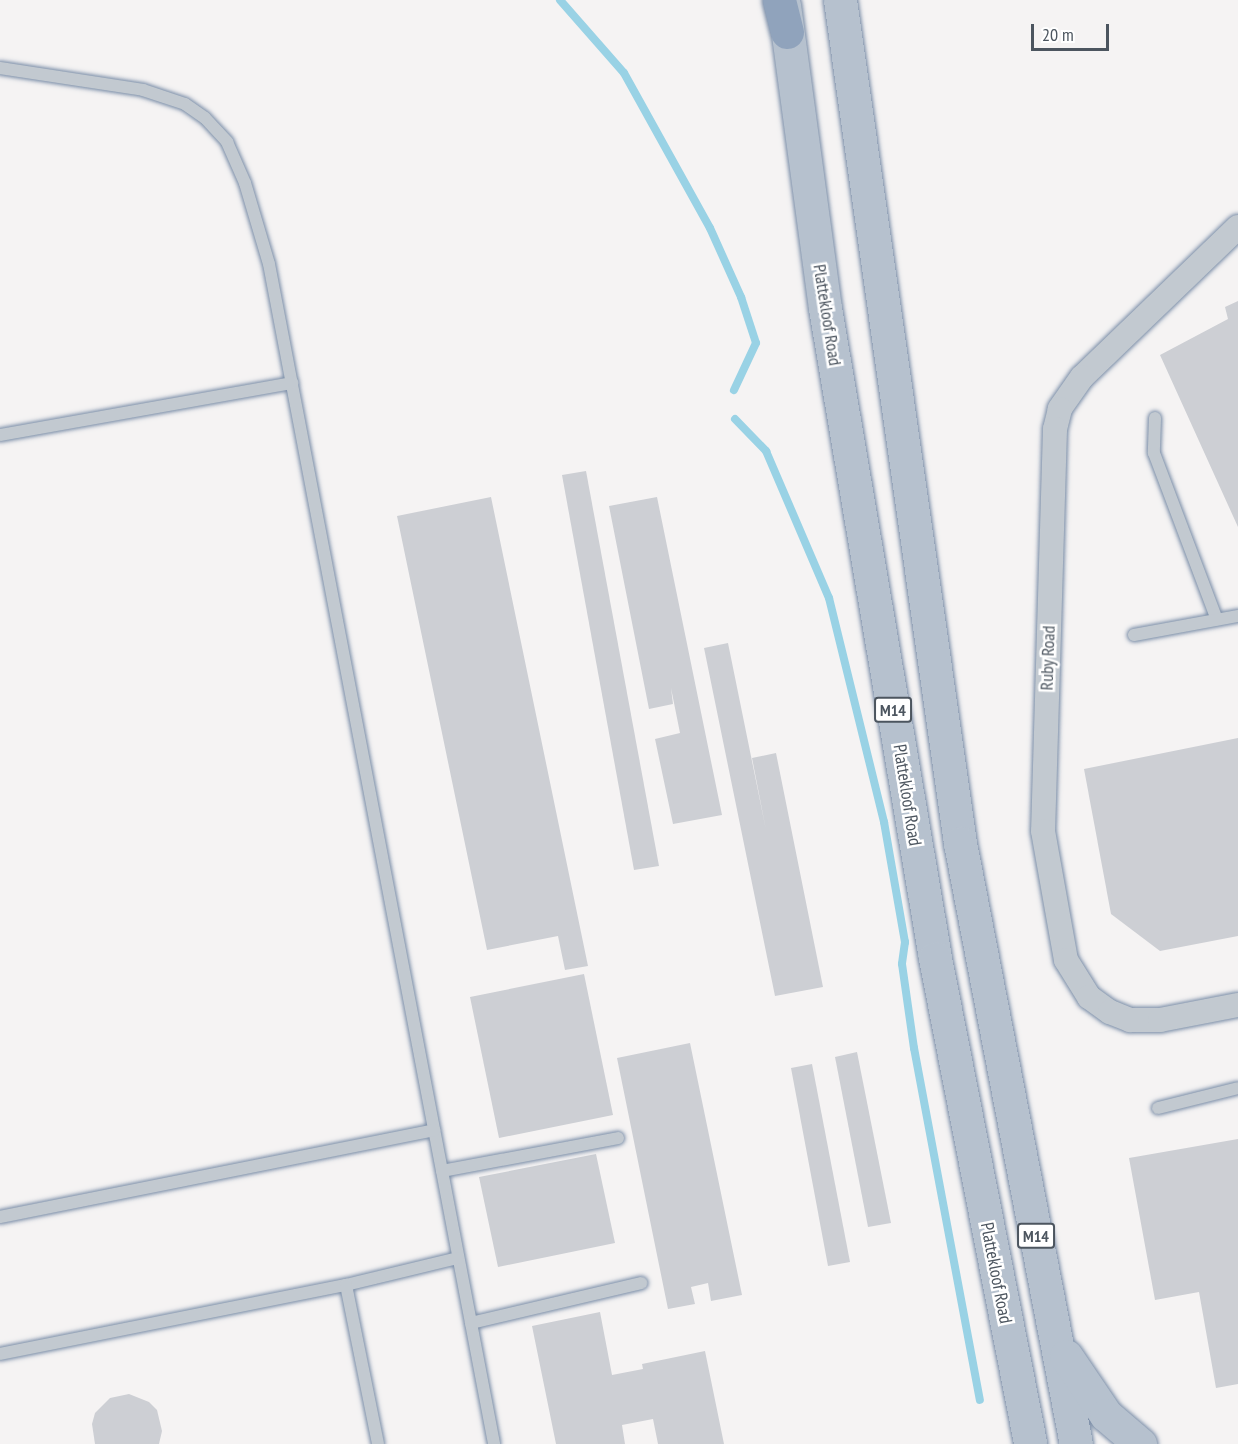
<!DOCTYPE html>
<style>
body{margin:0}
#map{position:relative;width:1238px;height:1444px;overflow:hidden;background:#f5f3f3;font-family:"PT Sans Narrow",sans-serif}
div>[style]{position:absolute}
.stream>*{height:8px;margin:-4px;padding:0 4px;transform-origin:4px;border-radius:4px;background:#99d2e5}
.building>*{inset:0;background:#cdcfd4}
.roads{filter:drop-shadow(0 0 2px #7b8ea8) drop-shadow(0 0 2px #7b8ea8)}
.service>*{height:12px;margin:-6px;padding:0 6px;transform-origin:6px;border-radius:6px;background:#c2c9d0}
.minor>*{height:24px;margin:-12px;padding:0 12px;transform-origin:12px;border-radius:12px;background:#c2c9d0}
.primary>*{height:33px;margin:-16.5px;padding:0 16.5px;transform-origin:16.5px;border-radius:16.5px;background:#b6c1ce}
.motorway>*{height:33px;margin:-16.5px;padding:0 16.5px;transform-origin:16.5px;border-radius:16.5px;background:#90a3bc}
span{translate:-50% -50%;white-space:nowrap;text-align:center;line-height:1.15;-webkit-text-stroke:5px #fff;paint-order:stroke}
.shield-label span{padding:2px 4px;background:#fff;border:2px solid;border-radius:4px;-webkit-text-stroke-width:0}
.shield-label{font-size:16px;color:#4c555f;font-weight:700}
.street-label{font-size:18px;color:#4c555f}
.scale{position:absolute;left:1031px;top:24px;width:78px;height:27px;box-sizing:border-box;border:3px solid #4c555f;border-top:0;padding-left:8px;font-size:18px;line-height:21px;white-space:nowrap;color:#4c555f;-webkit-text-stroke:4px #fff;paint-order:stroke}
</style>
<div id="map">
<div class="stream">
<div style="left:560px;top:0;width:97px;rotate:48.8deg"></div>
<div style="left:624px;top:73px;width:177px;rotate:61deg"></div>
<div style="left:710px;top:228px;width:76px;rotate:65.8deg"></div>
<div style="left:741px;top:297px;width:48px;rotate:71.9deg"></div>
<div style="left:756px;top:343px;width:52px;rotate:115.1deg"></div>
<div style="left:735px;top:419px;width:45px;rotate:45.9deg"></div>
<div style="left:766px;top:451px;width:160px;rotate:66.8deg"></div>
<div style="left:829px;top:598px;width:231px;rotate:76.2deg"></div>
<div style="left:884px;top:822px;width:122px;rotate:80.1deg"></div>
<div style="left:905px;top:942px;width:22px;rotate:98deg"></div>
<div style="left:902px;top:964px;width:85px;rotate:81.9deg"></div>
<div style="left:914px;top:1048px;width:358px;rotate:79.4deg"></div>
</div>
<div class="building">
<div style="clip-path:polygon(1238px 301px,1238px 527px,1160px 355px,1228px 319px,1225px 307px)"></div>
<div style="clip-path:polygon(586px 471px,659px 866px,634px 870px,562px 475px)"></div>
<div style="clip-path:polygon(491px 497px,588px 966px,565px 970px,558px 936px,487px 950px,397px 516px)"></div>
<div style="clip-path:polygon(657px 497px,722px 815px,673px 824px,655px 739px,680px 733px,671px 688px,673px 704px,649px 709px,609px 506px)"></div>
<div style="clip-path:polygon(728px 643px,766px 830px,752px 758px,776px 753px,823px 987px,775px 996px,704px 648px)"></div>
<div style="clip-path:polygon(1238px 738px,1238px 936px,1160px 951px,1111px 914px,1084px 769px)"></div>
<div style="clip-path:polygon(584px 974px,613px 1115px,499px 1138px,470px 997px)"></div>
<div style="clip-path:polygon(690px 1043px,742px 1295px,711px 1301px,708px 1283px,691px 1287px,695px 1304px,668px 1309px,617px 1058px)"></div>
<div style="clip-path:polygon(857px 1052px,891px 1223px,868px 1227px,835px 1057px)"></div>
<div style="clip-path:polygon(812px 1064px,850px 1262px,828px 1266px,791px 1068px)"></div>
<div style="clip-path:polygon(1238px 1139px,1238px 1384px,1216px 1388px,1199px 1292px,1155px 1300px,1129px 1158px)"></div>
<div style="clip-path:polygon(596px 1154px,615px 1243px,498px 1267px,479px 1177px)"></div>
<div style="clip-path:polygon(600px 1312px,612px 1375px,643px 1369px,642px 1364px,705px 1351px,724px 1444px,658px 1444px,653px 1419px,622px 1425px,625px 1444px,556px 1444px,532px 1326px)"></div>
<div style="clip-path:polygon(129px 1394px,149px 1402px,157px 1410px,162px 1431px,159px 1444px,95px 1444px,92px 1424px,95px 1413px,110px 1398px)"></div>
</div>
<div class="roads">
<div class="service">
<div style="left:0;top:68px;width:145px;rotate:8.7deg"></div>
<div style="left:143px;top:90px;width:44px;rotate:18.4deg"></div>
<div style="left:185px;top:104px;width:24px;rotate:35deg"></div>
<div style="left:205px;top:118px;width:33px;rotate:47deg"></div>
<div style="left:227px;top:142px;width:45px;rotate:66.3deg"></div>
<div style="left:245px;top:183px;width:84px;rotate:73.5deg"></div>
<div style="left:269px;top:264px;width:1201px;rotate:79.2deg"></div>
<div style="left:1155px;top:418px;width:35px;rotate:92deg"></div>
<div style="left:1154px;top:453px;width:178px;rotate:69.3deg"></div>
<div style="left:0;top:435px;width:297px;rotate:-10.1deg"></div>
<div style="left:1134px;top:635px;width:106px;rotate:-10.4deg"></div>
<div style="left:1158px;top:1108px;width:82px;rotate:-14deg"></div>
<div style="left:442px;top:1171px;width:179px;rotate:-10.6deg"></div>
<div style="left:0;top:1217px;width:443px;rotate:-11.3deg"></div>
<div style="left:346px;top:1285px;width:115px;rotate:-13.6deg"></div>
<div style="left:471px;top:1323px;width:175px;rotate:-13.2deg"></div>
<div style="left:0;top:1354px;width:353px;rotate:-11.3deg"></div>
<div style="left:346px;top:1285px;width:162px;rotate:78.6deg"></div>
</div>
<div class="minor">
<div style="left:1238px;top:227px;width:216px;rotate:136.1deg"></div>
<div style="left:1082px;top:377px;width:39px;rotate:125deg"></div>
<div style="left:1060px;top:409px;width:21px;rotate:104deg"></div>
<div style="left:1055px;top:429px;width:402px;rotate:91.7deg"></div>
<div style="left:1043px;top:831px;width:131px;rotate:79.9deg"></div>
<div style="left:1066px;top:960px;width:44px;rotate:58.1deg"></div>
<div style="left:1089px;top:997px;width:26px;rotate:36deg"></div>
<div style="left:1110px;top:1012px;width:22px;rotate:22deg"></div>
<div style="left:1130px;top:1020px;width:30px"></div>
<div style="left:1160px;top:1020px;width:79px;rotate:-10.9deg"></div>
</div>
<div class="primary">
<div style="left:840px;top:0;width:851px;rotate:81.9deg"></div>
<div style="left:960px;top:843px;width:612px;rotate:79.08deg"></div>
<div style="left:784px;top:5px;width:306px;rotate:82.3deg"></div>
<div style="left:825px;top:308px;width:659px;rotate:80.39deg"></div>
<div style="left:935px;top:958px;width:495px;rotate:78.9deg"></div>
<div style="left:1066px;top:1356px;width:71px;rotate:55.9deg"></div>
<div style="left:1106px;top:1415px;width:45px;rotate:40.5deg"></div>
</div>
<div class="motorway">
<div style="left:779px;top:0;width:33px;rotate:76deg"></div>
</div>
</div>
<div class="shield-label">
<span style="left:893px;top:710px">M14</span>
<span style="left:1036px;top:1236px">M14</span>
</div>
<div class="street-label">
<span style="left:827px;top:315px;rotate:81deg">Plattekloof Road</span>
<span style="left:1048px;top:658px;rotate:-88deg">Ruby Road</span>
<span style="left:907px;top:795px;rotate:81deg">Plattekloof Road</span>
<span style="left:996px;top:1273px;rotate:79deg">Plattekloof Road</span>
</div>
<div class="scale">20 m</div>
</div>
